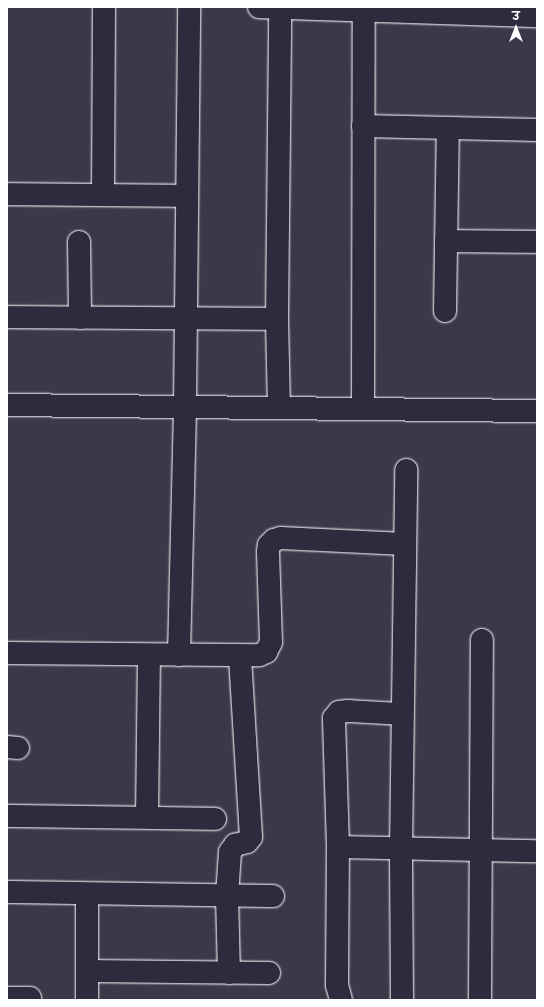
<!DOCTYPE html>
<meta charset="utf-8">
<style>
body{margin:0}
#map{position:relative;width:544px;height:1007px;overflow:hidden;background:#3c3749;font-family:Caveat,"Playpen Sans Deva",sans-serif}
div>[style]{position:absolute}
.roads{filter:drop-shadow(0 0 1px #fff) drop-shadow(0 0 1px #fff)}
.minor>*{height:22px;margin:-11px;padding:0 11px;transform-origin:11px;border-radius:11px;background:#2f2a3d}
span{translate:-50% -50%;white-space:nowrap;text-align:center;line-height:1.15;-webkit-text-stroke:4px #2f2a3d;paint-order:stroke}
.frame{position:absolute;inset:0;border:8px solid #fff;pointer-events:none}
.north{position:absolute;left:496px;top:8px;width:40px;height:40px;-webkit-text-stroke:3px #2f2a3d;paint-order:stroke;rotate:0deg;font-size:11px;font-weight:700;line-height:16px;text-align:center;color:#fff}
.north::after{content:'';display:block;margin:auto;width:14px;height:18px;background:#fff;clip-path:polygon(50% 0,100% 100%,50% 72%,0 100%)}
</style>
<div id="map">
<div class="roads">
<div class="minor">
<div style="left:259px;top:7px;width:278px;rotate:1.9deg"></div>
<div style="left:363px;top:126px;width:174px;rotate:1.3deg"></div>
<div style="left:7px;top:194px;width:180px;rotate:0.6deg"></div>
<div style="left:103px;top:195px;width:188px;rotate:-89.7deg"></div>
<div style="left:446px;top:241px;width:91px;rotate:0.6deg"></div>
<div style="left:79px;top:242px;width:76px;rotate:89.2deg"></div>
<div style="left:445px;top:311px;width:183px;rotate:-89.1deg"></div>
<div style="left:7px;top:317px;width:270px;rotate:0.4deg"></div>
<div style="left:7px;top:405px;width:530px;rotate:0.65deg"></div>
<div style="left:279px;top:408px;width:89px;rotate:-91.3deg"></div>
<div style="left:277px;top:319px;width:312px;rotate:-89.4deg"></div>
<div style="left:363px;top:409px;width:402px;rotate:-89.9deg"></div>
<div style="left:7px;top:653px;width:252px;rotate:0.5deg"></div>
<div style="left:259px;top:655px;width:8px;rotate:-23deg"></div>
<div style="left:266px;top:652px;width:11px;rotate:-63deg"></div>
<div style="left:271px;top:642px;width:90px;rotate:-91.9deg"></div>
<div style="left:268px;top:552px;width:7px;rotate:-82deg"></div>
<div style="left:269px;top:545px;width:7px;rotate:-45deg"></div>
<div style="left:274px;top:540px;width:7px;rotate:-16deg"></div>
<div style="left:281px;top:538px;width:123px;rotate:2.8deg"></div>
<div style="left:179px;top:655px;width:248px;rotate:-88.6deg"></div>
<div style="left:185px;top:407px;width:400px;rotate:-89.4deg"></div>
<div style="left:7px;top:747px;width:11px;rotate:5deg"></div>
<div style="left:7px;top:816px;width:208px;rotate:0.8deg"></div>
<div style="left:147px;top:817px;width:162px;rotate:-89.3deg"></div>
<div style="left:338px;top:847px;width:199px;rotate:1.2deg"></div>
<div style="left:7px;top:892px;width:266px;rotate:0.9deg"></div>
<div style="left:87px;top:971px;width:182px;rotate:0.6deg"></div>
<div style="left:229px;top:973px;width:77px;rotate:-91.5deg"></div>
<div style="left:227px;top:896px;width:44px;rotate:-86.1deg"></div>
<div style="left:230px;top:852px;width:9px;rotate:-54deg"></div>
<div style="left:235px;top:845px;width:12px;rotate:-14deg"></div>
<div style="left:247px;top:842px;width:6px;rotate:-51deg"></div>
<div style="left:251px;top:837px;width:182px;rotate:-93.5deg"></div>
<div style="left:7px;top:998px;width:23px"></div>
<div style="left:87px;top:1000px;width:106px;rotate:-90deg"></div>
<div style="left:341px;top:1000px;width:16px;rotate:-105deg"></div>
<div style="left:337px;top:985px;width:138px;rotate:-89.6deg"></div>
<div style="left:338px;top:847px;width:129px;rotate:-91.8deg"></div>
<div style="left:334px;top:718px;width:8px;rotate:-50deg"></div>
<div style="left:339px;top:712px;width:9px;rotate:-6deg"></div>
<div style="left:348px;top:711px;width:54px;rotate:3.2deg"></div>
<div style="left:402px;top:1000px;width:151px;rotate:-90.4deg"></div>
<div style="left:401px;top:849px;width:379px;rotate:-89.2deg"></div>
<div style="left:480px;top:1000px;width:360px;rotate:-89.7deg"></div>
</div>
</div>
<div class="frame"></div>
<div class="north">उ</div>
</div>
